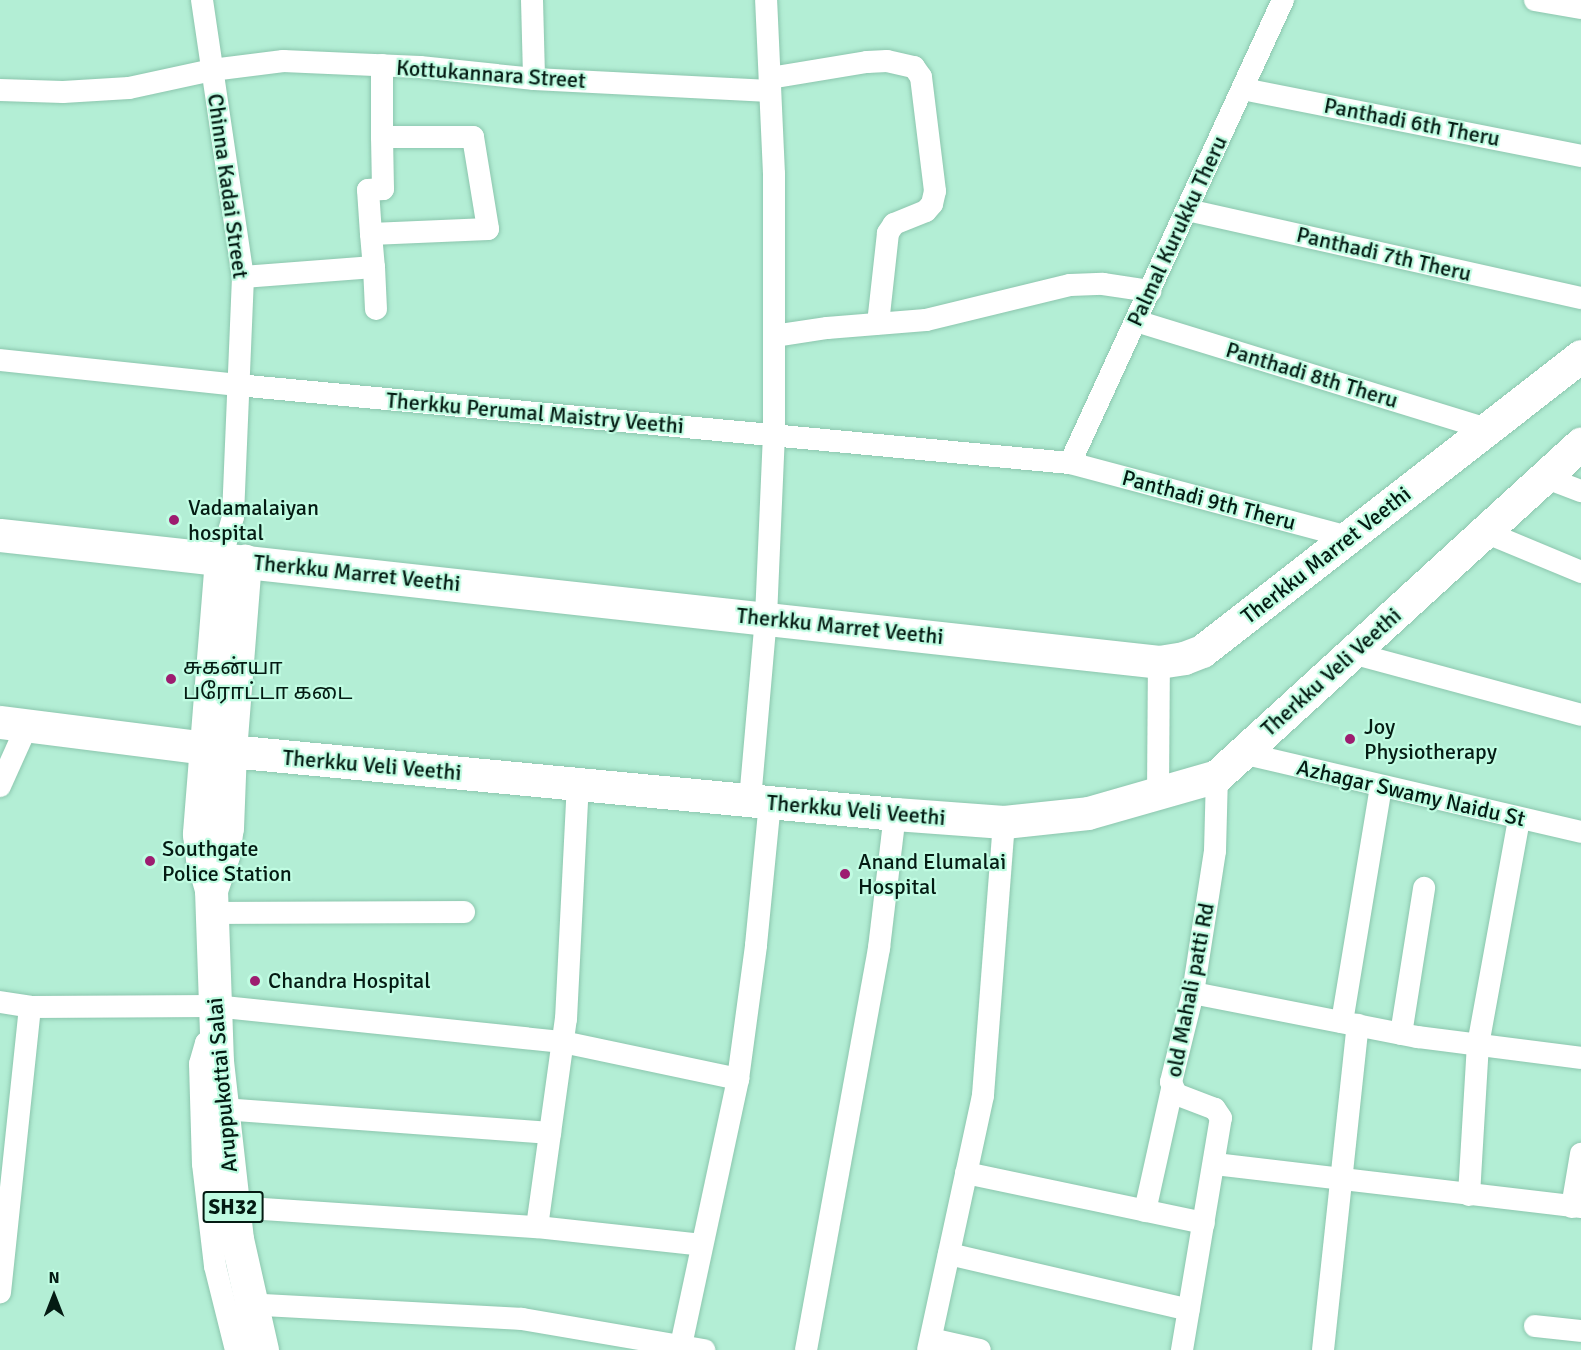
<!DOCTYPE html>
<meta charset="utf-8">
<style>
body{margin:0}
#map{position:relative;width:1581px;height:1350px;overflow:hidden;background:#b3eed5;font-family:Signika,"Noto Sans Tamil",sans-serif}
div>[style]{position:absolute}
.roads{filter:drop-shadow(0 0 2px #8cc6ae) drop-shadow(0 0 2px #8cc6ae)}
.street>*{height:22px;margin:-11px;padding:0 11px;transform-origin:11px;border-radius:11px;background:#fff}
.primary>*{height:33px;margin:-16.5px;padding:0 16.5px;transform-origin:16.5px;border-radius:16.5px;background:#fff}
.dots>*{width:16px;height:16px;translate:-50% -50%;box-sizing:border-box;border:3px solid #c0fce2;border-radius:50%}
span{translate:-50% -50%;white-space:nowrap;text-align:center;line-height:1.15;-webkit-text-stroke:4.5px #c0fce2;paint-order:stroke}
.shield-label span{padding:2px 4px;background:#c0fce2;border:2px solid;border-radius:4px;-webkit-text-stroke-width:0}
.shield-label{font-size:21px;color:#041b13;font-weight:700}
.street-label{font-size:22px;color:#041b13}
.poi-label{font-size:22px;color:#041b13}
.left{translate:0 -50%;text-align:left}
.north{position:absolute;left:24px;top:1266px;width:60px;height:60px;-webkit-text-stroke:4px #c0fce2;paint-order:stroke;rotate:0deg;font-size:16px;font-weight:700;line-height:24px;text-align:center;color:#041b13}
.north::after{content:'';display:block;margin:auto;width:21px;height:27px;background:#041b13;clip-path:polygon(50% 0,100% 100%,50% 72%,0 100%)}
</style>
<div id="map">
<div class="roads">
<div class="street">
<div style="left:202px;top:0;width:280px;rotate:81.6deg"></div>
<div style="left:243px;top:277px;width:240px;rotate:92.4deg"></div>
<div style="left:233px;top:517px;width:44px;rotate:105.9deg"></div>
<div style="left:532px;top:0;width:79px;rotate:88.5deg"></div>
<div style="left:1535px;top:0;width:47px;rotate:9.9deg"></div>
<div style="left:382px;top:65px;width:72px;rotate:90deg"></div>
<div style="left:770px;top:78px;width:98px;rotate:-9.4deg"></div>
<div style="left:867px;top:62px;width:20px;rotate:-3deg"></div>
<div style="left:887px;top:61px;width:28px;rotate:13deg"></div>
<div style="left:914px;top:67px;width:12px;rotate:55deg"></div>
<div style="left:921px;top:77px;width:115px;rotate:83deg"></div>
<div style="left:935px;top:191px;width:13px;rotate:103deg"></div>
<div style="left:932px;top:204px;width:9px;rotate:131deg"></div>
<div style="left:926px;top:211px;width:35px;rotate:158deg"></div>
<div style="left:894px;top:224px;width:11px;rotate:124deg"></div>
<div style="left:888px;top:233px;width:91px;rotate:96.3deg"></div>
<div style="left:1243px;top:89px;width:345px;rotate:11.2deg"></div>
<div style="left:0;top:90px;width:63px;rotate:1.8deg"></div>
<div style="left:63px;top:92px;width:66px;rotate:-3.5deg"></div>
<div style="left:129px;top:88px;width:85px;rotate:-12.2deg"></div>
<div style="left:212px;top:70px;width:72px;rotate:-7.2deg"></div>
<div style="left:283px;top:61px;width:137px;rotate:2.5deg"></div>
<div style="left:420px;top:67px;width:115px;rotate:6deg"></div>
<div style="left:534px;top:79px;width:236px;rotate:2.9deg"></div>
<div style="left:1187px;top:210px;width:404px;rotate:12.6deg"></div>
<div style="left:371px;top:234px;width:44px;rotate:-93.9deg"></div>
<div style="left:368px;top:190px;width:15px;rotate:-4deg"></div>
<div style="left:383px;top:189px;width:52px;rotate:-91.1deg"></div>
<div style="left:382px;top:137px;width:91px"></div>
<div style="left:473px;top:137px;width:93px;rotate:80.7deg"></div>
<div style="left:488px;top:229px;width:117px;rotate:177.6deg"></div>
<div style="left:371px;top:234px;width:33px;rotate:85deg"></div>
<div style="left:243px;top:277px;width:131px;rotate:-4.4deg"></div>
<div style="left:374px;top:267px;width:42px;rotate:87.3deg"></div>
<div style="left:1136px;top:321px;width:368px;rotate:17.1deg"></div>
<div style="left:774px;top:336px;width:54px;rotate:-8.6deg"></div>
<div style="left:827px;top:328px;width:99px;rotate:-4.6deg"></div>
<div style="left:926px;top:320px;width:148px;rotate:-13.7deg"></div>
<div style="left:1070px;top:285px;width:33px;rotate:-2deg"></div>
<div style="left:1103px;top:284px;width:48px;rotate:8.5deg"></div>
<div style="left:0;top:360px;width:238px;rotate:6deg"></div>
<div style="left:237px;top:385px;width:837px;rotate:5.35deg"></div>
<div style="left:1070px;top:463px;width:289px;rotate:14.9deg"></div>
<div style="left:1070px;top:463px;width:510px;rotate:-65.3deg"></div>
<div style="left:1544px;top:477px;width:40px;rotate:21deg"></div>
<div style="left:1485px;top:532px;width:104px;rotate:22.6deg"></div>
<div style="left:1352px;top:653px;width:237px;rotate:15.1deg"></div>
<div style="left:1242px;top:753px;width:348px;rotate:13.1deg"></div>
<div style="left:0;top:786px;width:66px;rotate:-65.8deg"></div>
<div style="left:1158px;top:795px;width:133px;rotate:-89.6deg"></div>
<div style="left:750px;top:800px;width:184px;rotate:-85deg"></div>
<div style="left:766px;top:617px;width:182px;rotate:-87.5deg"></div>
<div style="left:774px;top:435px;width:261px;rotate:-90deg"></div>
<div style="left:774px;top:174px;width:174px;rotate:-92.6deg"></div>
<div style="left:212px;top:913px;width:252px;rotate:-0.2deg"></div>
<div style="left:1193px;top:993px;width:229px;rotate:11.1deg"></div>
<div style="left:1418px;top:1037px;width:164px;rotate:7.3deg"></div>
<div style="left:0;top:1002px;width:30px;rotate:9deg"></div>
<div style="left:30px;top:1007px;width:287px;rotate:96deg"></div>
<div style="left:30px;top:1007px;width:184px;rotate:-0.3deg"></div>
<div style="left:214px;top:1006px;width:351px;rotate:5.9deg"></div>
<div style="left:563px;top:1042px;width:179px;rotate:11.9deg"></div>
<div style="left:1342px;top:1022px;width:239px;rotate:-80.6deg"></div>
<div style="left:1401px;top:1034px;width:148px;rotate:-81deg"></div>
<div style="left:214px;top:1035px;width:11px;rotate:135deg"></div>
<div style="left:206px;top:1043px;width:22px;rotate:106deg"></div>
<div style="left:200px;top:1064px;width:100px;rotate:88.3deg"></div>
<div style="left:203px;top:1164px;width:103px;rotate:83.3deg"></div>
<div style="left:215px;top:1266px;width:87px;rotate:76deg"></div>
<div style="left:237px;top:1110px;width:314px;rotate:4.2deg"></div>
<div style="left:1215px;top:1164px;width:369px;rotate:6.7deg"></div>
<div style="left:966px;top:1173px;width:243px;rotate:11.9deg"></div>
<div style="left:1469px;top:1195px;width:150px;rotate:-86.6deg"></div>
<div style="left:1478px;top:1045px;width:230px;rotate:-79.7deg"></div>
<div style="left:1572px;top:1207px;width:54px;rotate:-80.4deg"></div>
<div style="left:248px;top:1208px;width:290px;rotate:3.8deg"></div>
<div style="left:537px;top:1227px;width:166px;rotate:6.2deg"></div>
<div style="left:1145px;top:1211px;width:125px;rotate:-77.5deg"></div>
<div style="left:537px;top:1227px;width:210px;rotate:-82.1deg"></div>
<div style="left:566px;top:1019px;width:235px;rotate:-87.1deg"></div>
<div style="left:949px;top:1254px;width:246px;rotate:13.1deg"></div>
<div style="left:265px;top:1305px;width:257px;rotate:3.1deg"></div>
<div style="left:522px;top:1319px;width:185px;rotate:9.7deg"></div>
<div style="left:1535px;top:1326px;width:46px;rotate:6.2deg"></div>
<div style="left:931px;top:1339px;width:50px;rotate:12.7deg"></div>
<div style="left:680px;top:1350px;width:277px;rotate:-77.9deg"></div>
<div style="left:738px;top:1079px;width:135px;rotate:-82.3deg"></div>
<div style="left:756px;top:945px;width:144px;rotate:-84.4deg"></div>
<div style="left:806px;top:1350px;width:409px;rotate:-79.7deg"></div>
<div style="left:879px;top:948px;width:135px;rotate:-83.2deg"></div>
<div style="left:928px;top:1350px;width:261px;rotate:-77.8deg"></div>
<div style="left:983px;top:1095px;width:274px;rotate:-85.6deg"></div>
<div style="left:1182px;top:1350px;width:235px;rotate:-80.5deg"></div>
<div style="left:1221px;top:1118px;width:11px;rotate:-124deg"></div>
<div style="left:1215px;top:1109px;width:42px;rotate:-159deg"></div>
<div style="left:1176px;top:1094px;width:13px;rotate:-113deg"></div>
<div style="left:1171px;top:1082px;width:92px;rotate:-76.1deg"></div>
<div style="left:1193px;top:993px;width:144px;rotate:-81.2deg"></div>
<div style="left:1215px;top:851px;width:75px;rotate:-88.5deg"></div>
<div style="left:1323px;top:1350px;width:327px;rotate:-83.9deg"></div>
</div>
<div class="primary">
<div style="left:0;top:535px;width:1166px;rotate:6.25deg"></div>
<div style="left:1159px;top:662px;width:25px;rotate:-9deg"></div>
<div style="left:1184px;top:658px;width:19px;rotate:-21deg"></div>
<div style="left:1202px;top:651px;width:480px;rotate:-37.9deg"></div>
<div style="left:221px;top:559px;width:276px;rotate:94.6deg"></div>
<div style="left:199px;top:834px;width:24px;rotate:83deg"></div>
<div style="left:202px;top:858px;width:33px;rotate:74deg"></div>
<div style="left:211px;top:890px;width:171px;rotate:88deg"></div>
<div style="left:217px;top:1061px;width:179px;rotate:83.6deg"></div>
<div style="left:237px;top:1239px;width:114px;rotate:77.3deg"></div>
<div style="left:0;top:722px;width:232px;rotate:7.2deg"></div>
<div style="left:230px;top:751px;width:668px;rotate:5.41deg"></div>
<div style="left:895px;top:814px;width:109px;rotate:4.2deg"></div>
<div style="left:1004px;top:822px;width:84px;rotate:-6.1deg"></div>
<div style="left:1088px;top:813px;width:134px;rotate:-16deg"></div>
<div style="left:1217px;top:776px;width:493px;rotate:-42.4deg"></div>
<div style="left:211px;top:890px;width:37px;rotate:-71deg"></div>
<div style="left:223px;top:855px;width:27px;rotate:-82deg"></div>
<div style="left:227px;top:828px;width:77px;rotate:-87.8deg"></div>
<div style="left:230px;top:751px;width:191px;rotate:-85.5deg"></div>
</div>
</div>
<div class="dots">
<div style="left:174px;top:520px;background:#9d1d70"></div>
<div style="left:171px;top:679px;background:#9d1d70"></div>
<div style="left:1350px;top:739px;background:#9d1d70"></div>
<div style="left:150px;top:861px;background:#9d1d70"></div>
<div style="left:845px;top:874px;background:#9d1d70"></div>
<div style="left:255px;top:981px;background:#9d1d70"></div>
</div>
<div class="shield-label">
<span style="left:233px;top:1207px">SH32</span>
</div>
<div class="street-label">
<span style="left:491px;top:74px;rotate:4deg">Kottukannara Street</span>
<span style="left:1412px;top:122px;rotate:11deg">Panthadi 6th Theru</span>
<span style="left:228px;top:186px;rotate:82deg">Chinna Kadai Street</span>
<span style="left:1177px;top:231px;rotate:-65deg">Palmal Kurukku Theru</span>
<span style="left:1384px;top:254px;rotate:13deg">Panthadi 7th Theru</span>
<span style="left:1312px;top:375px;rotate:17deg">Panthadi 8th Theru</span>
<span style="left:535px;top:413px;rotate:5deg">Therkku Perumal Maistry Veethi</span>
<span style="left:1209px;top:500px;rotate:15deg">Panthadi 9th Theru</span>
<span style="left:1326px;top:555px;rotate:-38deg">Therkku Marret Veethi</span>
<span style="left:357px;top:573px;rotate:6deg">Therkku Marret Veethi</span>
<span style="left:840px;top:626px;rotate:6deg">Therkku Marret Veethi</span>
<span style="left:1331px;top:672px;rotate:-42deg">Therkku Veli Veethi</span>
<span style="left:372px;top:765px;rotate:5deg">Therkku Veli Veethi</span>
<span style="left:1411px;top:793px;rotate:13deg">Azhagar Swamy Naidu St</span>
<span style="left:856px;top:810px;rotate:5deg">Therkku Veli Veethi</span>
<span style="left:1190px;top:990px;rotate:-79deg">old Mahali patti Rd</span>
<span style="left:222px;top:1085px;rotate:-95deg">Aruppukottai Salai</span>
</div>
<div class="poi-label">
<span class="left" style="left:188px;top:520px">Vadamalaiyan<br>hospital</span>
<span class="left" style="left:183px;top:679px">சுகன்யா<br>பரோட்டா கடை</span>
<span class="left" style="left:1364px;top:739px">Joy<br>Physiotherapy</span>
<span class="left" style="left:162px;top:861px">Southgate<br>Police Station</span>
<span class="left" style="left:858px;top:874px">Anand Elumalai<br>Hospital</span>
<span class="left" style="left:268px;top:981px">Chandra Hospital</span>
</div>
<div class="north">N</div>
</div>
